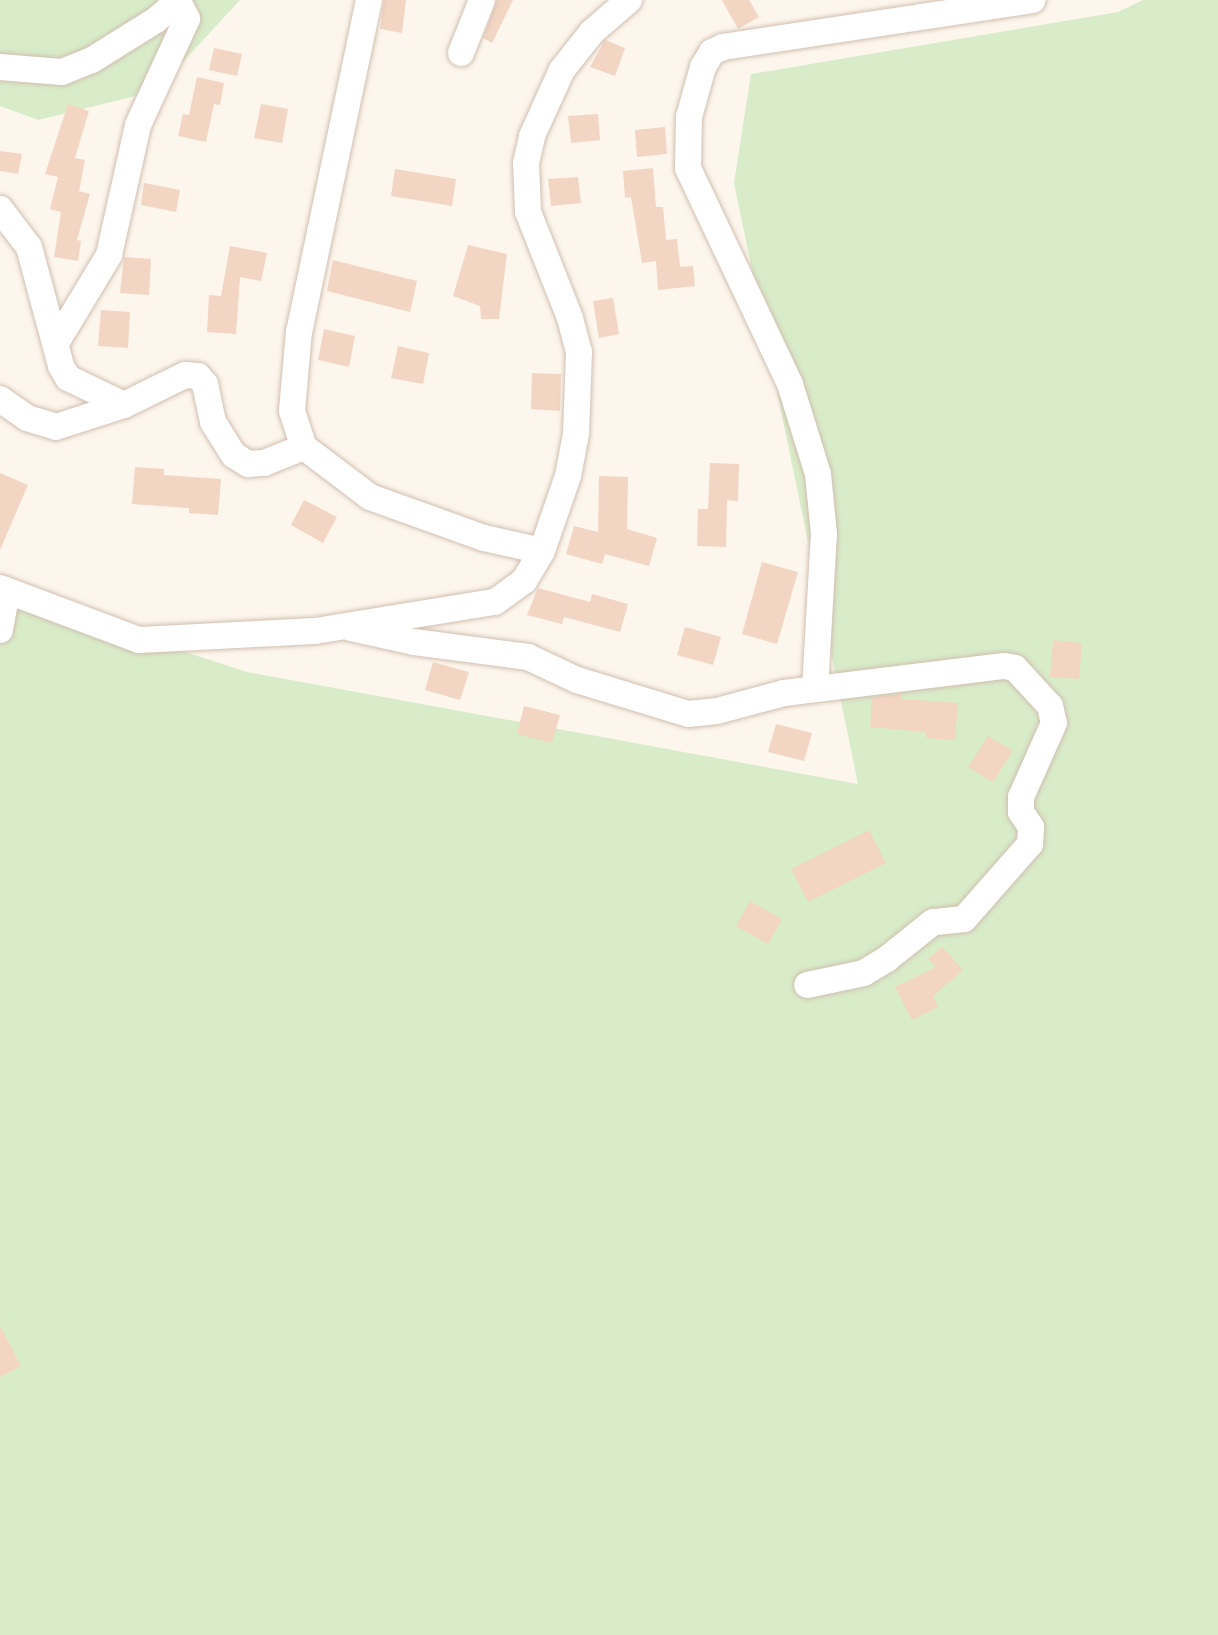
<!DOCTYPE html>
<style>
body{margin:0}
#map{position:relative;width:1218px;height:1635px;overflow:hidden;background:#fdf6ec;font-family:Mulish,sans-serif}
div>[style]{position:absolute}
.green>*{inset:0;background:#d8ecc9}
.building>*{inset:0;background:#f3d5c3}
.roads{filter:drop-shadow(0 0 2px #d1beb0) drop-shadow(0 0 2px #d1beb0)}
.street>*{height:26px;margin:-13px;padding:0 13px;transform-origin:13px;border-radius:13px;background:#fff}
span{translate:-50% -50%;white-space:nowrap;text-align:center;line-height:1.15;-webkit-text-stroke:5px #fffaf3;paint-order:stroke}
</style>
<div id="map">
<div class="green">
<div style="clip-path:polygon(0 0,240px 0,156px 91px,38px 120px,0 106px)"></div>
<div style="clip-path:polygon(1143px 0,1218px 0,1218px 1635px,0 1635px,0 592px,247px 672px,858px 784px,734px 183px,751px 74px,1118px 12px)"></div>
</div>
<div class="building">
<div style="clip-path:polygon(384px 0,406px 0,402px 33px,380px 29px)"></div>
<div style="clip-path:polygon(497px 0,513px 0,492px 43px,483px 38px)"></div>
<div style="clip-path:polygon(722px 0,749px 0,759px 17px,738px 29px)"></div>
<div style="clip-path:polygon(605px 40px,625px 48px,615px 76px,590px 67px)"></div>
<div style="clip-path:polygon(214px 48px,242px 54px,237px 76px,209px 70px)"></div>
<div style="clip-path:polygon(197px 77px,224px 83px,220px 105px,214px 104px,206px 142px,178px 136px,183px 114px,189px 115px)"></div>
<div style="clip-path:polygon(68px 104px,89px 111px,75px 158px,85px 160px,79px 191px,90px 194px,77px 240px,81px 241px,78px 261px,54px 257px,61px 212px,50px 209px,58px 177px,45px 174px)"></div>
<div style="clip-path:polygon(261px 104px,288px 109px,282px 143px,254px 138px)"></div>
<div style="clip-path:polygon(598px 114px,600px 140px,571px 143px,568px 116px)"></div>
<div style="clip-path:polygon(665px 127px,667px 154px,637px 157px,635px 130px)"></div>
<div style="clip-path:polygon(0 151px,22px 154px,18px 174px,0 171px)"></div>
<div style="clip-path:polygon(653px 168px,656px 207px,663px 207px,666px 240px,677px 239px,680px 267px,693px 266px,695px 286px,658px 290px,656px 261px,642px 263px,631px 197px,625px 198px,623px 171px)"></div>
<div style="clip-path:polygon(395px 169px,456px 179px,452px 206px,391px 196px)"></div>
<div style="clip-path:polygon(578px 177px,581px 203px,551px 206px,548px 179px)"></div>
<div style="clip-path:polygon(144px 183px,180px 190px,176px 212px,141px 205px)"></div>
<div style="clip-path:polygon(468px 245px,507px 254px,499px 319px,481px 319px,480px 306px,453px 296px)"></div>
<div style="clip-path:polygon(230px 246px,267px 253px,261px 281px,240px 277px,236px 334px,207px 332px,209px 295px,221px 296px)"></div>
<div style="clip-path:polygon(124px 257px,151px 259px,149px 295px,120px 293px)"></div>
<div style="clip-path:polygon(333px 260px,417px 281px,410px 312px,327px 291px)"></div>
<div style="clip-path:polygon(613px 298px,619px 334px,599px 338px,593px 301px)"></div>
<div style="clip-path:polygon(101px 310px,130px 312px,128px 348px,98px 346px)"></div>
<div style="clip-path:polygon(324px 329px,355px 336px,349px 367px,318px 360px)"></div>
<div style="clip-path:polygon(398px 346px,429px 353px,423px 384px,391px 378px)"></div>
<div style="clip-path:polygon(532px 373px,561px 374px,560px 411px,531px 409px)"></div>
<div style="clip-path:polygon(710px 463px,739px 464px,738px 501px,727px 500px,726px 547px,697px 546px,698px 509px,708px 509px)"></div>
<div style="clip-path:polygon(135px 467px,164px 469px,164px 475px,221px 479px,218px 515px,189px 513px,189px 508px,132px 504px)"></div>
<div style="clip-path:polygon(0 473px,28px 485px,0 550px)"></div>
<div style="clip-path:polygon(599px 476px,628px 477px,627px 529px,657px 538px,649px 566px,605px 554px,602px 564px,566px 554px,574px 526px,598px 532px)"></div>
<div style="clip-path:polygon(304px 500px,337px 517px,323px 543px,291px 525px)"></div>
<div style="clip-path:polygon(762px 562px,798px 572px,777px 644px,742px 634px)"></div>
<div style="clip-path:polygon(538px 588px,590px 602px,592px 594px,628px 604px,620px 632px,564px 617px,562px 624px,527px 615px)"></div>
<div style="clip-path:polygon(685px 627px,721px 637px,713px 665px,677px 655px)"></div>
<div style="clip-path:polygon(1053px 640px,1082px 643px,1079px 679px,1050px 677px)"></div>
<div style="clip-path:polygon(433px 662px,469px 672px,460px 700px,425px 690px)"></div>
<div style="clip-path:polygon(901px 694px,901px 699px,958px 703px,955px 740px,926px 738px,926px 732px,870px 727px,872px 697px)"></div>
<div style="clip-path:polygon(524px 706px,560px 715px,552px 743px,517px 734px)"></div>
<div style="clip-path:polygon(776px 724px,812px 733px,804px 761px,768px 752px)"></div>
<div style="clip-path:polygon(988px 736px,1013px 751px,993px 782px,968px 767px)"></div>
<div style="clip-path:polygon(869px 830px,886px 863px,808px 902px,791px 869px)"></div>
<div style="clip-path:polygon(750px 901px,782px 919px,768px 944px,736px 926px)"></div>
<div style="clip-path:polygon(942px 947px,963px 970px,933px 996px,938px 1007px,912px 1020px,895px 987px,936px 967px,928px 959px)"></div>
<div style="clip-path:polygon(0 1326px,21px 1366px,0 1377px)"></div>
</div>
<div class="roads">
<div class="street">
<div style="left:369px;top:0;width:338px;rotate:101.9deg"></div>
<div style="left:299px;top:331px;width:80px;rotate:95deg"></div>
<div style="left:292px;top:411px;width:38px;rotate:72deg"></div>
<div style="left:304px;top:447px;width:83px;rotate:37.1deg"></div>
<div style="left:370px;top:497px;width:121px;rotate:19.8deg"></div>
<div style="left:484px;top:538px;width:59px;rotate:12.6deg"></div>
<div style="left:461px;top:53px;width:57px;rotate:-68.4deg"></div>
<div style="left:0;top:67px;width:62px;rotate:4.6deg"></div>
<div style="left:62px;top:72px;width:32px;rotate:-22deg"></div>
<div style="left:92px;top:60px;width:75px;rotate:-32deg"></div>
<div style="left:156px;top:20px;width:30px;rotate:-41deg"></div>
<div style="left:0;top:209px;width:48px;rotate:52.7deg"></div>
<div style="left:29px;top:247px;width:123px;rotate:74.9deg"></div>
<div style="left:61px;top:366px;width:14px;rotate:60deg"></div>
<div style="left:68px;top:378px;width:62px;rotate:25.7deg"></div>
<div style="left:56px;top:343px;width:103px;rotate:-58.9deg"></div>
<div style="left:109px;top:255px;width:133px;rotate:-77.4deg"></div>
<div style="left:138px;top:125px;width:117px;rotate:-65.2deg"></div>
<div style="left:187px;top:19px;width:20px;rotate:-117deg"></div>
<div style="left:0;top:399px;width:33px;rotate:35deg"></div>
<div style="left:27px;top:418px;width:30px;rotate:17deg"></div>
<div style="left:56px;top:427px;width:71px;rotate:-17.9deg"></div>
<div style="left:124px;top:405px;width:68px;rotate:-26.2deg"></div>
<div style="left:185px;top:375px;width:13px;rotate:4deg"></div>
<div style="left:198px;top:376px;width:11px;rotate:49deg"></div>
<div style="left:205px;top:384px;width:39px;rotate:78deg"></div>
<div style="left:213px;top:422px;width:39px;rotate:58deg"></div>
<div style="left:234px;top:455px;width:17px;rotate:33deg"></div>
<div style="left:248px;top:464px;width:16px;rotate:-4deg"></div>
<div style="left:264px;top:463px;width:43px;rotate:-21.8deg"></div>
<div style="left:0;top:588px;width:148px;rotate:20.5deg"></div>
<div style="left:139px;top:640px;width:176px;rotate:-2.9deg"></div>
<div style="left:315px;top:631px;width:182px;rotate:-9.2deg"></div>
<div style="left:495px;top:602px;width:36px;rotate:-36deg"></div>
<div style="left:524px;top:581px;width:35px;rotate:-59deg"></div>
<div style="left:542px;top:551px;width:79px;rotate:-70.9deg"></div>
<div style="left:568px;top:476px;width:43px;rotate:-79.2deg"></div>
<div style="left:576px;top:434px;width:82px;rotate:-87.9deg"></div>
<div style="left:579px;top:352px;width:35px;rotate:-105deg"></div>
<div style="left:570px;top:318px;width:114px;rotate:-111.6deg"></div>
<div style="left:528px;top:212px;width:49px;rotate:-92.3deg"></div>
<div style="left:526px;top:163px;width:28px;rotate:-77deg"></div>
<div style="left:532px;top:136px;width:72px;rotate:-65.6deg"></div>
<div style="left:562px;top:70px;width:48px;rotate:-51.7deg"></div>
<div style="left:592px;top:32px;width:49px;rotate:-40.9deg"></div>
<div style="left:351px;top:628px;width:65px;rotate:12.5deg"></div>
<div style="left:414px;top:642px;width:115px;rotate:7.5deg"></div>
<div style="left:528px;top:657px;width:54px;rotate:25.1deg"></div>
<div style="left:577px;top:680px;width:116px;rotate:17deg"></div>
<div style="left:688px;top:714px;width:29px;rotate:-6deg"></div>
<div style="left:717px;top:711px;width:69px;rotate:-15deg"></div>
<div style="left:784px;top:693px;width:222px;rotate:-7deg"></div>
<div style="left:1004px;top:666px;width:11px;rotate:10deg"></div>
<div style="left:1015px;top:668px;width:52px;rotate:47.4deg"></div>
<div style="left:1050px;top:706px;width:17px;rotate:77deg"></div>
<div style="left:1054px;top:723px;width:81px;rotate:114deg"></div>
<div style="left:1021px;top:797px;width:15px;rotate:90deg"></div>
<div style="left:1021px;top:812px;width:18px;rotate:56deg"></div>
<div style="left:1031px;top:827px;width:17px;rotate:93deg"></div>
<div style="left:1030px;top:844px;width:100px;rotate:131.3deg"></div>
<div style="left:964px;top:919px;width:31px;rotate:174deg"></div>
<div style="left:933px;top:922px;width:59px;rotate:141.2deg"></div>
<div style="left:887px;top:959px;width:27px;rotate:149deg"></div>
<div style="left:864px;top:973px;width:58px;rotate:168.1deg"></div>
<div style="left:0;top:630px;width:40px;rotate:-80deg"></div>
<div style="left:815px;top:689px;width:155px;rotate:-86.7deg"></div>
<div style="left:824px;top:534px;width:60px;rotate:-95.7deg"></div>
<div style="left:818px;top:474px;width:94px;rotate:-107.3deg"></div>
<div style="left:790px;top:384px;width:239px;rotate:-115.3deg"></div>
<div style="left:688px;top:168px;width:51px;rotate:-88.9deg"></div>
<div style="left:689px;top:117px;width:52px;rotate:-74.4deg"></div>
<div style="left:703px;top:67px;width:17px;rotate:-59deg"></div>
<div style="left:712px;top:52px;width:12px;rotate:-24deg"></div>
<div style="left:723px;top:47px;width:313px;rotate:-8.6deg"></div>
</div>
</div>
</div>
